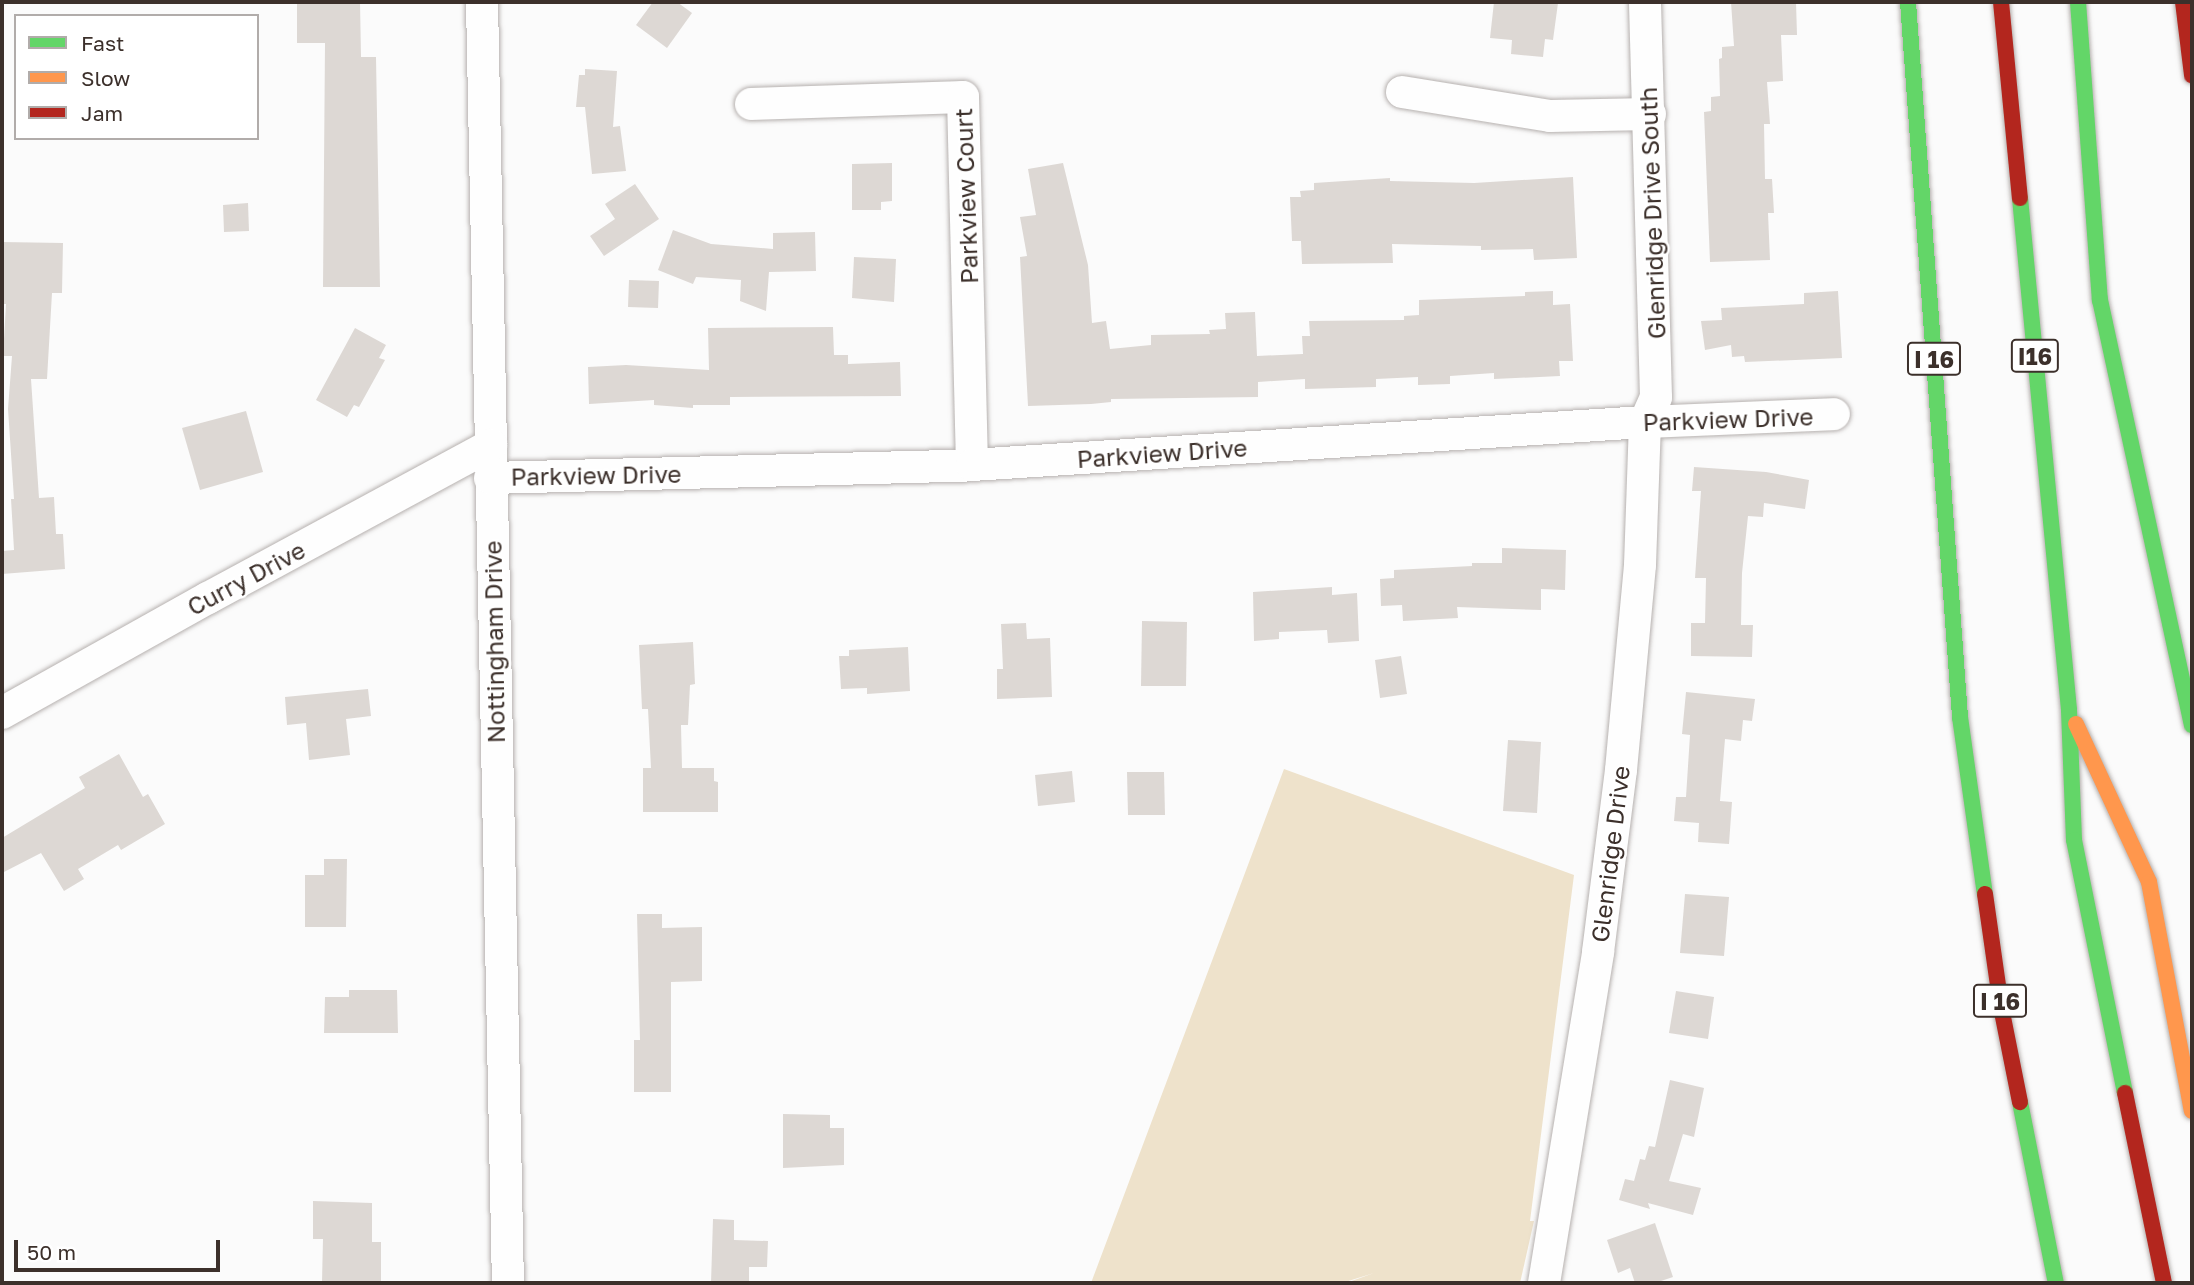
<!DOCTYPE html>
<style>
body{margin:0}
#map{position:relative;width:2194px;height:1285px;overflow:hidden;background:#fbfbfb;font-family:"Golos Text",sans-serif}
div>[style]{position:absolute}
.green>*{inset:0;background:#eee2cb}
.building>*{inset:0;background:#ddd8d4}
.roads{filter:drop-shadow(0 0 2px #b6b1af) drop-shadow(0 0 2px #b6b1af)}
.street>*{height:32px;margin:-16px;padding:0 16px;transform-origin:16px;border-radius:16px;background:#fefefe}
.fast>*{height:16px;margin:-8px;padding:0 8px;transform-origin:8px;border-radius:8px;background:#63d668}
.slow>*{height:16px;margin:-8px;padding:0 8px;transform-origin:8px;border-radius:8px;background:#ff974d}
.jam>*{height:16px;margin:-8px;padding:0 8px;transform-origin:8px;border-radius:8px;background:#b3261e}
span{translate:-50% -50%;white-space:nowrap;text-align:center;line-height:1.15;-webkit-text-stroke:5px #fff;paint-order:stroke}
.shield-label span{padding:2px 5px;background:#fff;border:2px solid;border-radius:5px;-webkit-text-stroke-width:0}
.shield-label{font-size:23px;color:#3c302b;font-weight:700}
.street-label{font-size:24px;color:#3c302b}
.frame{position:absolute;inset:0;border:4px solid #3c302b;pointer-events:none}
.legend{position:absolute;left:14px;top:14px;width:245px;height:126px;box-sizing:border-box;background:#fff;border:2px solid #b1acaa;margin:0;padding:9px 12px;list-style:none;font-size:21px;color:#3c302b}
.legend li{display:flex;align-items:center;gap:14px;height:35px}
.legend b{width:35px;border:2px solid #b1acaa}
.scale{position:absolute;left:14px;top:1240px;width:206px;height:32px;box-sizing:border-box;border:4px solid #3c302b;border-top:0;padding-left:9px;font-size:21px;line-height:24px;white-space:nowrap;color:#3c302b;-webkit-text-stroke:5px #fff;paint-order:stroke}
</style>
<div id="map">
<div class="green">
<div style="clip-path:polygon(1284px 769px,1574px 875px,1530px 1221px,1534px 1221px,1520px 1283px,1346px 1283px,1374px 1273px,1342px 1283px,1091px 1283px)"></div>
</div>
<div class="building">
<div style="clip-path:polygon(297px 2px,360px 2px,361px 57px,376px 57px,380px 287px,323px 287px,325px 43px,297px 43px)"></div>
<div style="clip-path:polygon(653px 2px,677px 2px,692px 13px,667px 48px,636px 25px)"></div>
<div style="clip-path:polygon(1494px 2px,1558px 3px,1553px 40px,1545px 39px,1543px 57px,1511px 54px,1512px 40px,1490px 38px)"></div>
<div style="clip-path:polygon(1731px 2px,1796px 2px,1797px 35px,1781px 35px,1783px 81px,1767px 82px,1770px 124px,1764px 124px,1765px 179px,1772px 179px,1774px 213px,1768px 213px,1770px 260px,1710px 262px,1704px 112px,1711px 111px,1711px 97px,1720px 96px,1719px 59px,1722px 58px,1722px 47px,1734px 46px)"></div>
<div style="clip-path:polygon(585px 69px,617px 71px,613px 127px,620px 126px,626px 171px,592px 174px,585px 107px,576px 107px,579px 75px,585px 75px)"></div>
<div style="clip-path:polygon(892px 163px,892px 201px,881px 202px,881px 210px,852px 210px,852px 164px)"></div>
<div style="clip-path:polygon(1063px 163px,1088px 265px,1092px 323px,1106px 321px,1110px 349px,1151px 345px,1151px 335px,1210px 334px,1209px 330px,1226px 329px,1225px 313px,1255px 312px,1257px 356px,1303px 354px,1302px 336px,1310px 336px,1309px 321px,1404px 320px,1404px 316px,1419px 315px,1419px 300px,1525px 296px,1525px 292px,1553px 291px,1553px 305px,1570px 304px,1573px 361px,1559px 361px,1560px 376px,1494px 379px,1494px 373px,1450px 376px,1450px 384px,1418px 385px,1418px 377px,1376px 379px,1376px 387px,1305px 389px,1305px 379px,1258px 382px,1258px 397px,1111px 399px,1111px 402px,1091px 404px,1028px 406px,1020px 257px,1027px 256px,1020px 217px,1036px 215px,1028px 169px)"></div>
<div style="clip-path:polygon(1573px 177px,1577px 258px,1534px 260px,1533px 249px,1481px 250px,1481px 246px,1392px 244px,1393px 263px,1302px 264px,1301px 241px,1292px 241px,1290px 197px,1301px 197px,1300px 191px,1314px 190px,1314px 183px,1390px 178px,1390px 181px,1474px 183px)"></div>
<div style="clip-path:polygon(635px 184px,659px 219px,604px 256px,590px 236px,615px 219px,605px 204px)"></div>
<div style="clip-path:polygon(248px 203px,249px 231px,224px 232px,223px 205px)"></div>
<div style="clip-path:polygon(673px 230px,711px 244px,773px 249px,773px 233px,815px 232px,816px 271px,769px 272px,766px 311px,740px 301px,741px 280px,696px 277px,693px 284px,658px 270px)"></div>
<div style="clip-path:polygon(2px 242px,63px 243px,62px 293px,52px 293px,47px 379px,31px 379px,39px 498px,54px 497px,56px 534px,63px 534px,65px 569px,2px 574px,2px 551px,14px 550px,11px 499px,14px 499px,8px 409px,12px 356px,3px 356px,6px 304px,2px 304px)"></div>
<div style="clip-path:polygon(854px 257px,896px 259px,894px 302px,852px 298px)"></div>
<div style="clip-path:polygon(629px 280px,659px 281px,658px 308px,628px 307px)"></div>
<div style="clip-path:polygon(1838px 291px,1842px 358px,1745px 362px,1744px 356px,1732px 357px,1731px 345px,1705px 350px,1701px 321px,1722px 320px,1721px 308px,1804px 304px,1804px 293px)"></div>
<div style="clip-path:polygon(833px 327px,834px 355px,848px 355px,848px 364px,900px 362px,901px 396px,730px 397px,730px 405px,693px 405px,693px 408px,654px 405px,654px 400px,589px 404px,588px 367px,626px 365px,709px 370px,708px 328px)"></div>
<div style="clip-path:polygon(355px 328px,386px 345px,379px 358px,385px 360px,359px 407px,354px 405px,347px 417px,316px 400px)"></div>
<div style="clip-path:polygon(246px 411px,263px 472px,200px 490px,182px 428px)"></div>
<div style="clip-path:polygon(1694px 467px,1766px 472px,1809px 480px,1805px 509px,1764px 503px,1763px 517px,1748px 516px,1742px 573px,1741px 625px,1753px 625px,1752px 657px,1691px 656px,1691px 623px,1705px 623px,1706px 578px,1695px 578px,1701px 491px,1692px 491px)"></div>
<div style="clip-path:polygon(1502px 548px,1566px 550px,1565px 590px,1541px 589px,1541px 610px,1457px 607px,1458px 618px,1403px 621px,1402px 605px,1381px 606px,1380px 579px,1394px 578px,1394px 570px,1472px 566px,1472px 563px,1502px 563px)"></div>
<div style="clip-path:polygon(1332px 587px,1332px 595px,1357px 593px,1359px 641px,1328px 643px,1327px 630px,1279px 632px,1279px 639px,1254px 641px,1253px 592px)"></div>
<div style="clip-path:polygon(1142px 621px,1187px 622px,1186px 686px,1141px 686px)"></div>
<div style="clip-path:polygon(1026px 623px,1027px 639px,1050px 638px,1052px 697px,997px 699px,997px 669px,1003px 669px,1001px 624px)"></div>
<div style="clip-path:polygon(693px 642px,695px 684px,690px 685px,688px 725px,681px 725px,682px 768px,714px 768px,714px 781px,718px 782px,718px 812px,643px 812px,643px 768px,651px 768px,648px 709px,642px 709px,639px 645px)"></div>
<div style="clip-path:polygon(908px 647px,910px 691px,867px 694px,867px 688px,841px 689px,839px 656px,849px 656px,849px 650px)"></div>
<div style="clip-path:polygon(1401px 656px,1407px 694px,1380px 698px,1375px 660px)"></div>
<div style="clip-path:polygon(368px 689px,371px 716px,346px 719px,350px 755px,309px 760px,306px 723px,287px 725px,285px 697px)"></div>
<div style="clip-path:polygon(1686px 692px,1755px 699px,1752px 721px,1743px 720px,1741px 741px,1725px 739px,1720px 801px,1732px 802px,1729px 844px,1698px 842px,1699px 823px,1674px 821px,1676px 797px,1686px 797px,1690px 735px,1682px 734px)"></div>
<div style="clip-path:polygon(1508px 740px,1541px 742px,1537px 813px,1503px 811px)"></div>
<div style="clip-path:polygon(119px 754px,143px 797px,148px 794px,165px 824px,121px 850px,118px 845px,78px 869px,84px 879px,64px 891px,41px 853px,2px 873px,2px 838px,85px 788px,79px 777px)"></div>
<div style="clip-path:polygon(1072px 771px,1075px 802px,1038px 806px,1035px 775px)"></div>
<div style="clip-path:polygon(1127px 772px,1164px 772px,1165px 815px,1128px 815px)"></div>
<div style="clip-path:polygon(324px 859px,347px 859px,346px 927px,305px 927px,305px 875px,324px 875px)"></div>
<div style="clip-path:polygon(1685px 894px,1729px 897px,1724px 956px,1680px 953px)"></div>
<div style="clip-path:polygon(637px 914px,662px 914px,662px 928px,702px 927px,702px 981px,671px 982px,671px 1092px,634px 1092px,634px 1040px,640px 1040px)"></div>
<div style="clip-path:polygon(349px 990px,397px 990px,398px 1033px,324px 1033px,325px 997px,349px 997px)"></div>
<div style="clip-path:polygon(1676px 991px,1714px 997px,1708px 1039px,1669px 1033px)"></div>
<div style="clip-path:polygon(1670px 1080px,1704px 1088px,1694px 1137px,1683px 1134px,1669px 1181px,1701px 1188px,1693px 1215px,1648px 1203px,1650px 1209px,1619px 1200px,1625px 1179px,1634px 1181px,1640px 1159px,1645px 1160px,1649px 1146px,1655px 1147px)"></div>
<div style="clip-path:polygon(783px 1114px,830px 1115px,830px 1128px,844px 1128px,844px 1165px,783px 1168px)"></div>
<div style="clip-path:polygon(313px 1201px,372px 1203px,372px 1242px,381px 1242px,381px 1283px,322px 1282px,323px 1239px,313px 1239px)"></div>
<div style="clip-path:polygon(713px 1219px,734px 1220px,734px 1240px,768px 1241px,767px 1267px,749px 1267px,749px 1283px,711px 1283px)"></div>
<div style="clip-path:polygon(1655px 1223px,1673px 1277px,1655px 1283px,1635px 1283px,1630px 1268px,1618px 1273px,1607px 1240px)"></div>
</div>
<div class="roads">
<div class="street">
<div style="left:482px;top:2px;width:1281px;rotate:88.84deg"></div>
<div style="left:1402px;top:92px;width:150px;rotate:9.2deg"></div>
<div style="left:1550px;top:116px;width:100px;rotate:-1.1deg"></div>
<div style="left:751px;top:104px;width:212px;rotate:-1.9deg"></div>
<div style="left:963px;top:97px;width:368px;rotate:88.6deg"></div>
<div style="left:490px;top:478px;width:482px;rotate:-1.5deg"></div>
<div style="left:972px;top:465px;width:674px;rotate:-3.66deg"></div>
<div style="left:1645px;top:422px;width:189px;rotate:-2.4deg"></div>
<div style="left:2px;top:713px;width:236px;rotate:-29.2deg"></div>
<div style="left:208px;top:598px;width:322px;rotate:-28.4deg"></div>
<div style="left:1544px;top:1283px;width:335px;rotate:-80.7deg"></div>
<div style="left:1598px;top:952px;width:183px;rotate:-82.8deg"></div>
<div style="left:1621px;top:770px;width:206px;rotate:-84.7deg"></div>
<div style="left:1640px;top:565px;width:143px;rotate:-88deg"></div>
<div style="left:1645px;top:422px;width:27px;rotate:-66deg"></div>
<div style="left:1656px;top:397px;width:395px;rotate:-91.6deg"></div>
</div>
<div class="fast">
<div style="left:1908px;top:2px;width:717px;rotate:85.84deg"></div>
<div style="left:1960px;top:717px;width:179px;rotate:82deg"></div>
<div style="left:2078px;top:2px;width:299px;rotate:85.8deg"></div>
<div style="left:2100px;top:300px;width:435px;rotate:77.8deg"></div>
<div style="left:2020px;top:198px;width:514px;rotate:84.53deg"></div>
<div style="left:2069px;top:710px;width:130px;rotate:87.8deg"></div>
<div style="left:2074px;top:840px;width:258px;rotate:78.6deg"></div>
<div style="left:2020px;top:1102px;width:185px;rotate:78.8deg"></div>
</div>
<div class="slow">
<div style="left:2076px;top:724px;width:174px;rotate:65.2deg"></div>
<div style="left:2149px;top:882px;width:233px;rotate:79.4deg"></div>
</div>
<div class="jam">
<div style="left:2001px;top:2px;width:197px;rotate:84.5deg"></div>
<div style="left:2183px;top:2px;width:74px;rotate:83deg"></div>
<div style="left:1985px;top:894px;width:114px;rotate:81.9deg"></div>
<div style="left:2001px;top:1007px;width:97px;rotate:78.7deg"></div>
<div style="left:2125px;top:1093px;width:194px;rotate:78.4deg"></div>
</div>
</div>
<div class="shield-label">
<span style="left:2035px;top:356px">I16</span>
<span style="left:1934px;top:359px">I 16</span>
<span style="left:2000px;top:1001px">I 16</span>
</div>
<div class="street-label">
<span style="left:966px;top:196px;rotate:-92deg">Parkview Court</span>
<span style="left:1652px;top:213px;rotate:-92deg">Glenridge Drive South</span>
<span style="left:1728px;top:419px;rotate:-2deg">Parkview Drive</span>
<span style="left:1162px;top:453px;rotate:-4deg">Parkview Drive</span>
<span style="left:596px;top:475px;rotate:-1deg">Parkview Drive</span>
<span style="left:246px;top:578px;rotate:-28deg">Curry Drive</span>
<span style="left:494px;top:642px;rotate:-91deg">Nottingham Drive</span>
<span style="left:1610px;top:854px;rotate:-83deg">Glenridge Drive</span>
</div>
<div class="frame"></div>
<ul class="legend">
<li><b style="height:9px;background:#63d668"></b>Fast</li>
<li><b style="height:9px;background:#ff974d"></b>Slow</li>
<li><b style="height:9px;background:#b3261e"></b>Jam</li>
</ul>
<div class="scale">50 m</div>
</div>
